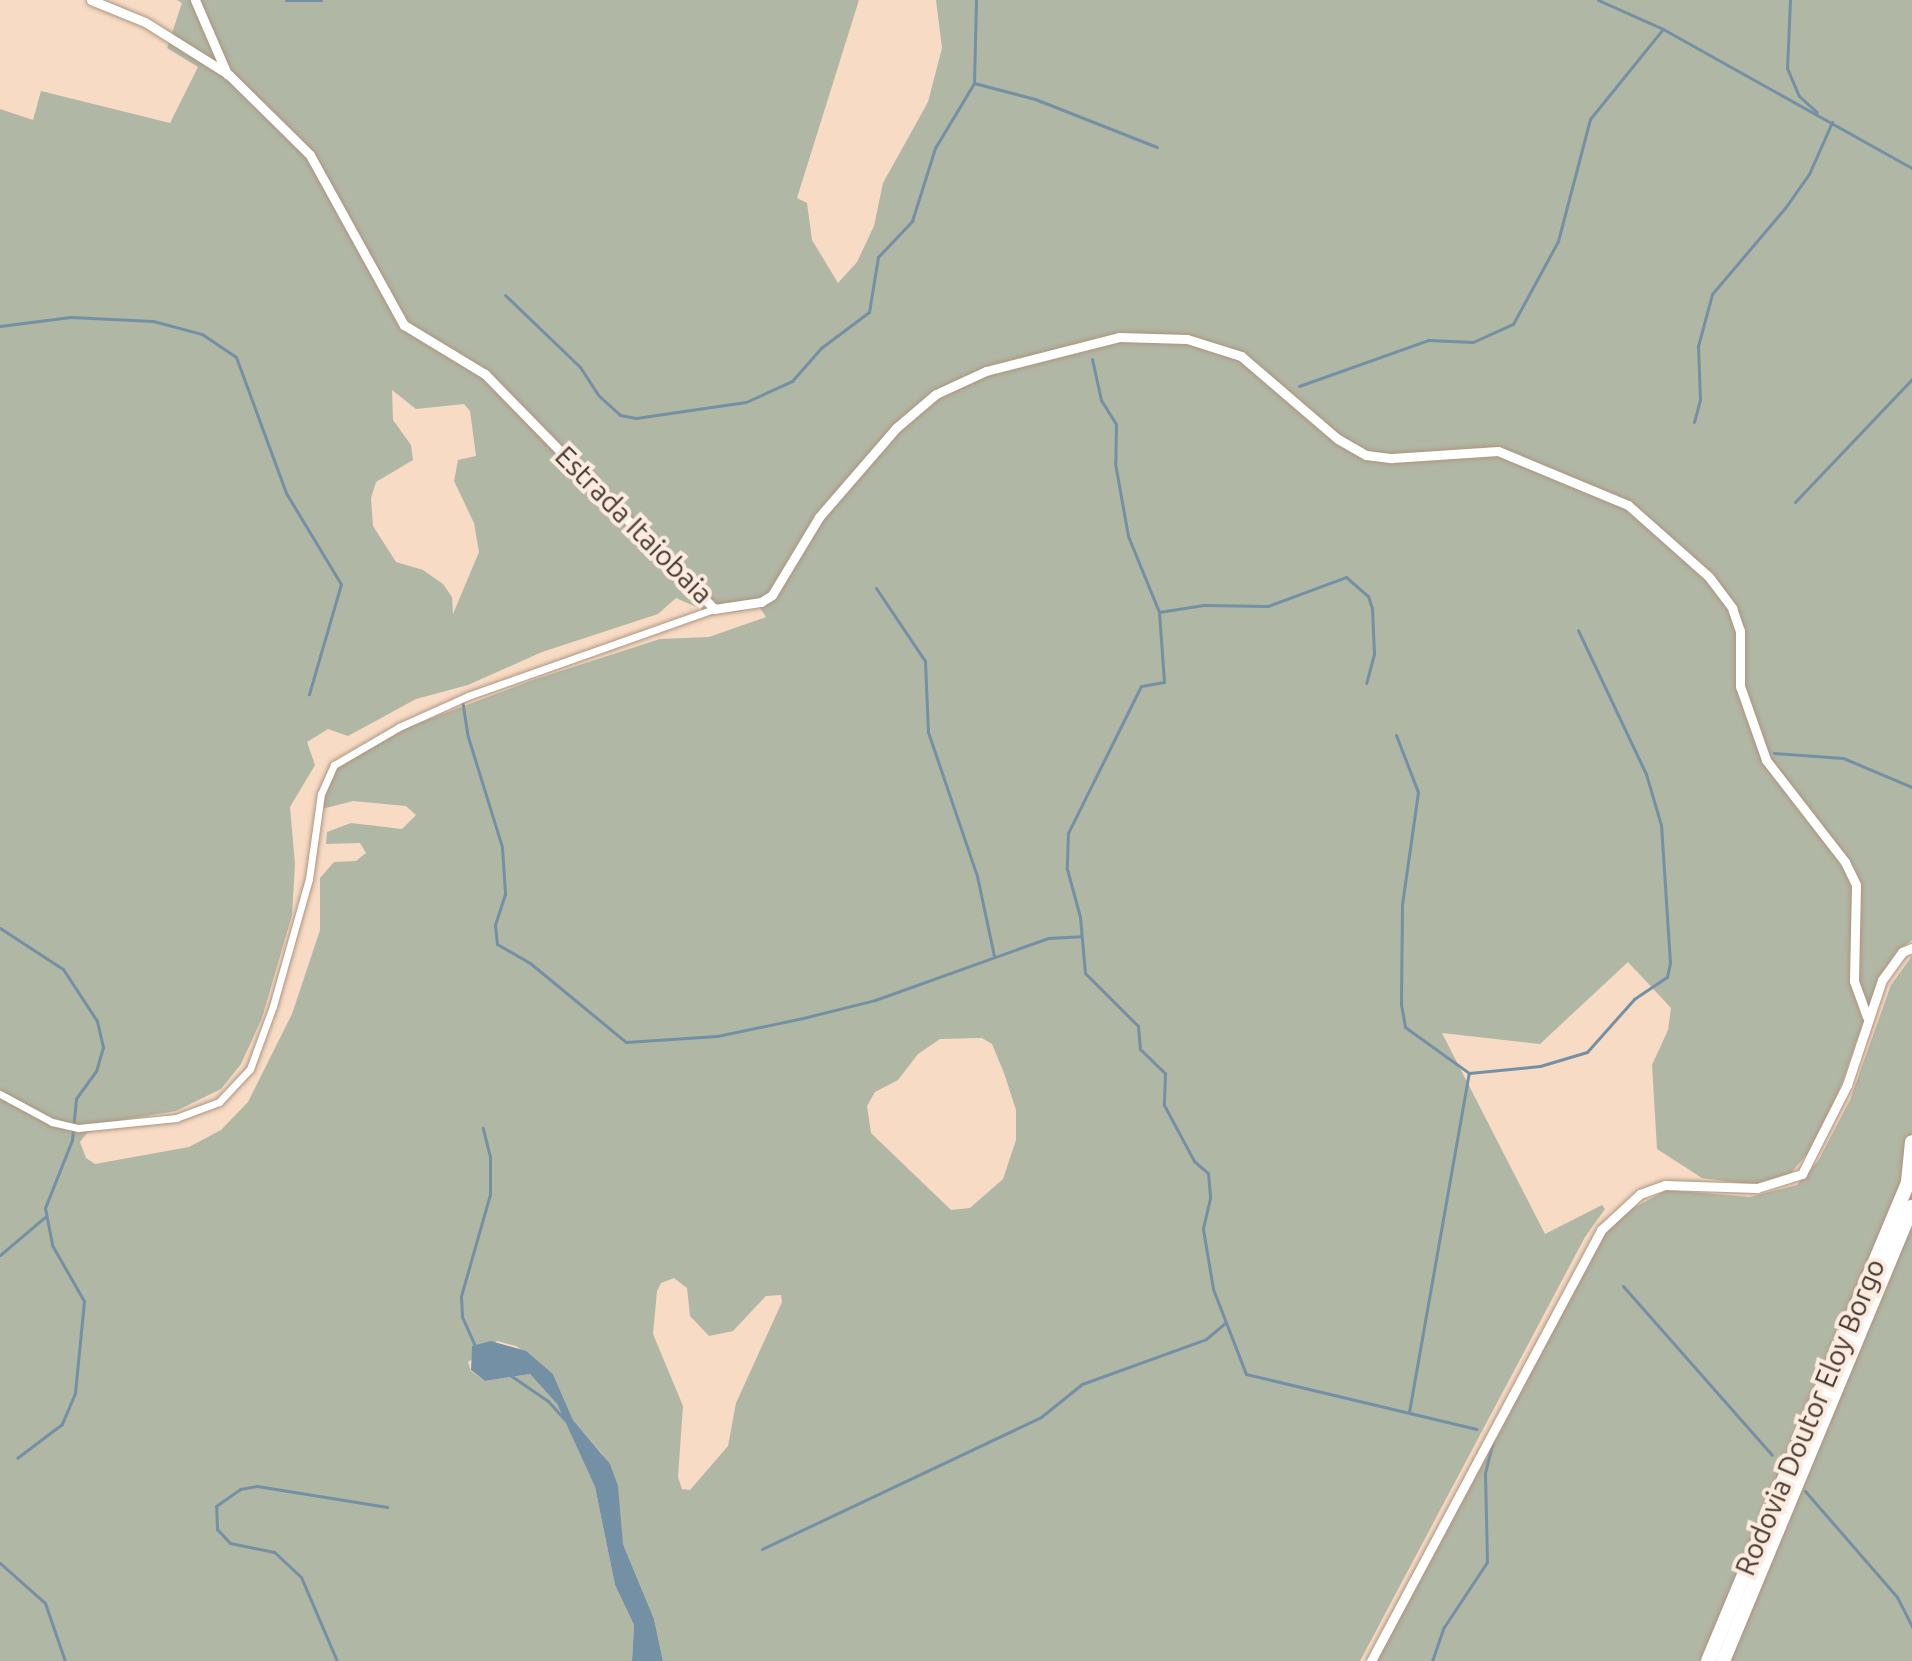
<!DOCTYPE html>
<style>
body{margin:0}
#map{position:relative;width:1912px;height:1661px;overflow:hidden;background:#f7dbc5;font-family:Ubuntu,sans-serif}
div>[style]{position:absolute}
.green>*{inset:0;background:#b1b7a5}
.water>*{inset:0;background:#7490a4}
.stream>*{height:3px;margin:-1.5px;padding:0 1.5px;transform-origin:1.5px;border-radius:1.5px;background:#7490a4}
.roads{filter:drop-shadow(0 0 2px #ad947f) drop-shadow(0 0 2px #ad947f)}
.minor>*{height:7px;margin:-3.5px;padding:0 3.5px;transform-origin:3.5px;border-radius:3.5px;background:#fff}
.tertiary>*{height:9px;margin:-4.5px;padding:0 4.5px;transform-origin:4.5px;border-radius:4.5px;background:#fff}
.motorway>*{height:14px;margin:-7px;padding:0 7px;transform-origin:7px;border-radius:7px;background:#fff}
span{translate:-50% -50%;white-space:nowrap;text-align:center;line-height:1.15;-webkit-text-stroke:8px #fcebde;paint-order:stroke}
.street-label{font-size:28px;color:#453b32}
</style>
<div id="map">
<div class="green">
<div style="clip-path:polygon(evenodd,177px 0,859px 0,797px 198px,807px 203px,812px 240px,838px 283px,857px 262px,874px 226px,883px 183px,928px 102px,942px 48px,936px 0,1912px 0,1912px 940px,1896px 952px,1879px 979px,1838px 1094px,1807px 1154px,1789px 1175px,1774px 1181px,1749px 1184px,1702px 1178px,1657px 1149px,1652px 1065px,1668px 1030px,1671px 1008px,1628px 962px,1540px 1044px,1442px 1033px,1545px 1234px,1602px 1205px,1605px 1209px,1585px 1237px,1360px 1661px,663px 1661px,654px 1619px,623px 1544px,603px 1455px,573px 1420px,553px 1374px,516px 1346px,497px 1341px,468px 1362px,471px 1371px,485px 1381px,530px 1374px,557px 1404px,595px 1487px,615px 1585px,634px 1625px,632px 1661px,0 1661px,0 109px,33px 120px,41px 91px,170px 123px,198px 67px,167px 48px,182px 3px,177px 0,392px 390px,416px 409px,464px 404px,470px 411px,476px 456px,458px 460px,454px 481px,474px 523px,479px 552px,453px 614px,452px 597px,443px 584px,423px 570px,396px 562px,373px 526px,371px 498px,376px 482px,413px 460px,411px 445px,393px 420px,392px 390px,177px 0,676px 598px,712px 614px,742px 611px,757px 603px,766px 617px,709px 637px,660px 639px,533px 680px,400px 730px,333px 768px,318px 792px,322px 809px,353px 801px,406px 806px,416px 815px,402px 829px,351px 823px,327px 832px,326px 844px,360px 843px,366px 853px,356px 861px,334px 862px,320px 878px,320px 930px,292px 1014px,248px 1102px,221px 1130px,189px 1147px,95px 1164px,86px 1158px,80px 1142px,87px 1133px,122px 1120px,176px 1111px,221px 1089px,241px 1064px,262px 1018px,292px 915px,295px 864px,290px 807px,315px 765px,307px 742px,328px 729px,348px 736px,416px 699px,468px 685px,542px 652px,658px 614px,676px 598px,177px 0,982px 1038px,992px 1044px,1004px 1073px,1016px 1110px,1016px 1140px,1003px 1179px,970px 1208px,951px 1210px,871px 1133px,867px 1106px,875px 1092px,898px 1080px,918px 1054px,940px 1039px,982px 1038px,177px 0,674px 1278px,687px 1288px,690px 1316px,709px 1336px,733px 1331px,766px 1296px,781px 1295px,782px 1302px,736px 1403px,728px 1446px,690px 1490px,682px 1489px,678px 1477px,683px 1406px,653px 1334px,657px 1291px,661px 1283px,674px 1278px)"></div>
<div style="clip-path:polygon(1912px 956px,1912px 1661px,1373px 1661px,1613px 1219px,1667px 1190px,1750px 1197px,1797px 1185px,1818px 1161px,1850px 1100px,1891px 985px)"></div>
</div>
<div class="water">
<div style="clip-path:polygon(491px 1341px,526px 1351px,553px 1374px,573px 1420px,610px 1464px,618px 1486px,623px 1544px,654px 1619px,663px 1661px,632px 1661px,634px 1625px,615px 1585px,595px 1487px,557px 1404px,530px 1374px,485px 1381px,471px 1370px,472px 1346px)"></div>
</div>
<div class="stream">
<div style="left:286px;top:0;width:35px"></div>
<div style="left:1598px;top:0;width:71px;rotate:24deg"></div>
<div style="left:1663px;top:29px;width:285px;rotate:29.2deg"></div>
<div style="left:1790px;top:0;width:68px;rotate:92.5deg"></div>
<div style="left:1787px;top:68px;width:30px;rotate:67deg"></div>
<div style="left:1799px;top:96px;width:24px;rotate:42deg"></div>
<div style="left:974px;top:83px;width:63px;rotate:14.7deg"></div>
<div style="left:1035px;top:99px;width:131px;rotate:21.5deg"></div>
<div style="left:505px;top:295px;width:104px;rotate:43.8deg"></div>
<div style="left:580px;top:367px;width:33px;rotate:57deg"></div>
<div style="left:598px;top:395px;width:30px;rotate:42deg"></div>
<div style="left:620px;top:415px;width:16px;rotate:11deg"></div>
<div style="left:636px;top:418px;width:111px;rotate:-8.3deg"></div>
<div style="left:746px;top:402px;width:51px;rotate:-24.5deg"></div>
<div style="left:792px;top:381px;width:44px;rotate:-48.7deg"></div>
<div style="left:821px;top:348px;width:60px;rotate:-36.9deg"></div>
<div style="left:869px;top:312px;width:56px;rotate:-80.7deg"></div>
<div style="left:878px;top:257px;width:50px;rotate:-46.6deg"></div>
<div style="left:912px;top:221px;width:77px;rotate:-72.5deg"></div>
<div style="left:935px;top:148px;width:76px;rotate:-59deg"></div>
<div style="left:974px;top:83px;width:83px;rotate:-88.6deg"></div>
<div style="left:0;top:326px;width:71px;rotate:-7.3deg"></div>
<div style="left:70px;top:317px;width:83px;rotate:2.8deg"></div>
<div style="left:153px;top:321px;width:51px;rotate:14.9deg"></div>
<div style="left:202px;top:334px;width:41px;rotate:34.1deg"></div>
<div style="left:236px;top:357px;width:145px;rotate:69.8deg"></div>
<div style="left:286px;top:493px;width:106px;rotate:58.9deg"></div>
<div style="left:341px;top:584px;width:115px;rotate:106.2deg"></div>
<div style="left:1092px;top:359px;width:42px;rotate:77.6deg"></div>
<div style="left:1101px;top:400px;width:28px;rotate:58deg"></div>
<div style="left:1116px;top:424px;width:39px;rotate:91deg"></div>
<div style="left:1115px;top:463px;width:74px;rotate:79.9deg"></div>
<div style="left:1128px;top:536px;width:82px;rotate:67.8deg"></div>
<div style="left:1159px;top:612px;width:70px;rotate:85.9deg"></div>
<div style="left:1164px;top:682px;width:23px;rotate:170deg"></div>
<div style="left:1141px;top:686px;width:164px;rotate:116.4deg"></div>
<div style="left:1068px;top:833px;width:36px;rotate:92deg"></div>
<div style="left:1067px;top:869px;width:50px;rotate:74.8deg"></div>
<div style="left:1080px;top:917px;width:56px;rotate:84.9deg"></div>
<div style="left:1085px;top:973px;width:75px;rotate:45deg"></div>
<div style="left:1138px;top:1026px;width:23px;rotate:85deg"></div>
<div style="left:1140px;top:1049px;width:35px;rotate:44deg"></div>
<div style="left:1165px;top:1073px;width:32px;rotate:92deg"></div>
<div style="left:1164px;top:1105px;width:64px;rotate:61.8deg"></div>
<div style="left:1194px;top:1161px;width:18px;rotate:41deg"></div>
<div style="left:1208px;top:1173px;width:25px;rotate:85deg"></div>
<div style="left:1210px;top:1198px;width:32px;rotate:103deg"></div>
<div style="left:1203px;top:1229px;width:61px;rotate:80.5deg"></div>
<div style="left:1213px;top:1289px;width:91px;rotate:68.8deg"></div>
<div style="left:1246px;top:1374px;width:237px;rotate:13.4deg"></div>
<div style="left:1299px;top:386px;width:137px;rotate:-19.6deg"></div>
<div style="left:1428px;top:340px;width:45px;rotate:2.5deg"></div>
<div style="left:1473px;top:342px;width:44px;rotate:-24.2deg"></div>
<div style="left:1513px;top:324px;width:94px;rotate:-61.5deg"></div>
<div style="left:1558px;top:241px;width:126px;rotate:-75.3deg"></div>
<div style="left:1590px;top:119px;width:116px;rotate:-51deg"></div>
<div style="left:1694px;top:422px;width:23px;rotate:-75deg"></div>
<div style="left:1700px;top:400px;width:54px;rotate:-92.1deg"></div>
<div style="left:1698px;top:346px;width:54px;rotate:-74.9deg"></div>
<div style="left:1712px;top:294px;width:113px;rotate:-49.7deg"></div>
<div style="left:1785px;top:208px;width:42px;rotate:-54.8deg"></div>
<div style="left:1809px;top:174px;width:57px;rotate:-66.1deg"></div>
<div style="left:1795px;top:502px;width:170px;rotate:-46.4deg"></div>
<div style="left:876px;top:588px;width:88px;rotate:56.1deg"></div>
<div style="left:925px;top:661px;width:71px;rotate:87.6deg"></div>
<div style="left:928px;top:732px;width:152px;rotate:71.2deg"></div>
<div style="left:977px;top:876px;width:82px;rotate:78deg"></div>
<div style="left:1159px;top:612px;width:45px;rotate:-9deg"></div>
<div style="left:1203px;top:605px;width:65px;rotate:0.9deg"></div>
<div style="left:1268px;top:606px;width:83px;rotate:-20.4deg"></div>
<div style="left:1346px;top:577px;width:29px;rotate:41deg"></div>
<div style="left:1368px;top:596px;width:13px;rotate:72deg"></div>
<div style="left:1372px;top:608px;width:46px;rotate:87.5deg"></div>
<div style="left:1374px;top:654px;width:30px;rotate:105deg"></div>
<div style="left:462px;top:700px;width:37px;rotate:81deg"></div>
<div style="left:468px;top:737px;width:115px;rotate:72.8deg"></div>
<div style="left:502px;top:847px;width:47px;rotate:86.3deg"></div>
<div style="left:505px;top:894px;width:33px;rotate:108deg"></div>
<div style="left:495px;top:925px;width:19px;rotate:84deg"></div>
<div style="left:497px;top:944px;width:38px;rotate:30deg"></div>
<div style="left:530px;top:963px;width:124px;rotate:39.5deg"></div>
<div style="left:626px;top:1042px;width:91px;rotate:-3.8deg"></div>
<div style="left:717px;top:1036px;width:88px;rotate:-11.8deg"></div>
<div style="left:803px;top:1018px;width:74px;rotate:-14deg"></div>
<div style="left:875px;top:1000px;width:184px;rotate:-19.7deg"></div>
<div style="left:1048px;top:938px;width:33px;rotate:-3deg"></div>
<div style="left:1396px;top:735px;width:61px;rotate:68.9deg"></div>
<div style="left:1418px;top:792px;width:114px;rotate:98.1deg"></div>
<div style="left:1402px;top:905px;width:99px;rotate:90.6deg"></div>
<div style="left:1401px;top:1004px;width:23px;rotate:80deg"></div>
<div style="left:1405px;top:1027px;width:79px;rotate:35.7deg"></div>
<div style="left:1469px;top:1073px;width:71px;rotate:-5.6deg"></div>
<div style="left:1540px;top:1066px;width:49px;rotate:-16.6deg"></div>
<div style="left:1587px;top:1052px;width:71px;rotate:-48.4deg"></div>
<div style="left:1634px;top:999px;width:40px;rotate:-34deg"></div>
<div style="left:1667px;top:977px;width:14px;rotate:-78deg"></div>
<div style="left:1670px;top:963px;width:138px;rotate:-93.7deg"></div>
<div style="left:1661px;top:825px;width:53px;rotate:-106.4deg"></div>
<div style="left:1646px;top:774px;width:159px;rotate:-115.3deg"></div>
<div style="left:1774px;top:753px;width:69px;rotate:4.1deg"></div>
<div style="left:1843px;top:758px;width:75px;rotate:22.8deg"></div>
<div style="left:0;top:928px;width:75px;rotate:33.1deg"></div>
<div style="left:63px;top:969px;width:62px;rotate:56.8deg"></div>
<div style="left:97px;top:1021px;width:27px;rotate:77deg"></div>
<div style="left:103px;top:1047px;width:25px;rotate:106deg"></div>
<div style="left:96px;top:1071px;width:34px;rotate:126deg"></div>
<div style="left:76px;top:1099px;width:41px;rotate:95.6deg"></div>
<div style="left:72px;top:1140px;width:73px;rotate:111.7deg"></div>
<div style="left:45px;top:1208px;width:38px;rotate:79deg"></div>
<div style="left:52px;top:1245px;width:64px;rotate:60.3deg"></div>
<div style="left:84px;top:1301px;width:92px;rotate:95.6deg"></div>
<div style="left:75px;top:1393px;width:34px;rotate:113deg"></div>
<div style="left:62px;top:1424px;width:56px;rotate:142.9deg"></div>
<div style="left:0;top:1255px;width:59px;rotate:-40.2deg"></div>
<div style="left:1623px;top:1286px;width:225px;rotate:48.6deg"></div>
<div style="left:476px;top:1348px;width:35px;rotate:-114deg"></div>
<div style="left:462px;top:1316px;width:20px;rotate:-93deg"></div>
<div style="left:461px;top:1296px;width:106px;rotate:-74.1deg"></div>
<div style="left:490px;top:1194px;width:37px;rotate:-90deg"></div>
<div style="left:490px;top:1157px;width:30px;rotate:-104deg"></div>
<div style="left:510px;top:1375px;width:46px;rotate:34.4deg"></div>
<div style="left:548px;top:1401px;width:25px;rotate:48deg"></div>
<div style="left:1409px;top:1412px;width:344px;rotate:-80deg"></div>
<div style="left:1805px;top:1491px;width:140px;rotate:49deg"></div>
<div style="left:1897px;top:1597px;width:34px;rotate:63deg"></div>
<div style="left:762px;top:1549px;width:309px;rotate:-25.3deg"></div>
<div style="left:1041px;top:1417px;width:53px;rotate:-38.8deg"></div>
<div style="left:1082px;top:1384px;width:132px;rotate:-19.9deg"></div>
<div style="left:1206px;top:1339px;width:25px;rotate:-40deg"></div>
<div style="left:0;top:1563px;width:60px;rotate:41.6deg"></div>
<div style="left:45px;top:1603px;width:61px;rotate:71deg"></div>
<div style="left:337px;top:1661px;width:91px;rotate:-113.2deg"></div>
<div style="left:301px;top:1577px;width:37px;rotate:-137deg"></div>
<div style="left:274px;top:1552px;width:45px;rotate:-168.4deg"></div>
<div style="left:230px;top:1543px;width:19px;rotate:-133deg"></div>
<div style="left:217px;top:1529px;width:23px;rotate:-92deg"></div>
<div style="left:216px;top:1506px;width:29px;rotate:-35deg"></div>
<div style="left:240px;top:1489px;width:17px;rotate:-10deg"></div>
<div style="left:257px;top:1486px;width:132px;rotate:9.2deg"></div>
<div style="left:1432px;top:1661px;width:36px;rotate:-71deg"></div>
<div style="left:1444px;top:1627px;width:78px;rotate:-56.5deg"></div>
<div style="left:1487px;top:1562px;width:89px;rotate:-91.3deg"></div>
<div style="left:1485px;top:1473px;width:38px;rotate:-76deg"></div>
</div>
<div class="roads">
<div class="minor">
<div style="left:0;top:1094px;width:59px;rotate:28.3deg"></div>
<div style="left:52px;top:1122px;width:27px;rotate:13deg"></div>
<div style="left:78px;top:1128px;width:99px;rotate:-5.8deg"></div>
<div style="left:176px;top:1118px;width:46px;rotate:-20.4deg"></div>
<div style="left:219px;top:1102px;width:45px;rotate:-46.8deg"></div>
<div style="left:250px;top:1069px;width:67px;rotate:-69.9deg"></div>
<div style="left:273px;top:1006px;width:132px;rotate:-74.2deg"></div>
<div style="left:309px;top:879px;width:86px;rotate:-82deg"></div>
<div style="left:321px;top:794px;width:32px;rotate:-66deg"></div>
<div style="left:334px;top:765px;width:75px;rotate:-30.3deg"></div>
<div style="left:399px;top:727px;width:76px;rotate:-24.2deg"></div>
<div style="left:468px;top:696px;width:261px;rotate:-19.5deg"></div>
</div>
<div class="tertiary">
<div style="left:91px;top:0;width:58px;rotate:22.2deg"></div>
<div style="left:145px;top:22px;width:98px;rotate:32.1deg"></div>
<div style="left:228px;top:74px;width:115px;rotate:44.6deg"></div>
<div style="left:310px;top:155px;width:194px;rotate:61.1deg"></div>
<div style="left:404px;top:325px;width:95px;rotate:31.2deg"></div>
<div style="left:485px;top:374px;width:328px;rotate:45.7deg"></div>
<div style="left:714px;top:609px;width:48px;rotate:-8.5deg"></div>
<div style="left:761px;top:602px;width:13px;rotate:-32deg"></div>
<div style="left:772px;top:595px;width:91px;rotate:-58.9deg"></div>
<div style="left:819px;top:517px;width:118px;rotate:-49.1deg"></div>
<div style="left:896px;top:428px;width:52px;rotate:-40.4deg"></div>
<div style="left:936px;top:394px;width:55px;rotate:-24.7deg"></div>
<div style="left:986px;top:371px;width:137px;rotate:-14.3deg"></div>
<div style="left:1119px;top:337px;width:68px;rotate:1.7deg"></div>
<div style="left:1187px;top:339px;width:57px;rotate:17.5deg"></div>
<div style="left:1241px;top:356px;width:128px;rotate:40.6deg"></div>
<div style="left:1338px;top:439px;width:32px;rotate:30deg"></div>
<div style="left:1366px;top:455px;width:26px;rotate:7deg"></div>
<div style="left:1392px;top:458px;width:106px;rotate:-3.8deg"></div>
<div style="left:1498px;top:451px;width:141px;rotate:22.6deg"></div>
<div style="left:1628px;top:505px;width:108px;rotate:41.6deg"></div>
<div style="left:1709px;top:577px;width:39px;rotate:53deg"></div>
<div style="left:1732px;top:608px;width:24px;rotate:71deg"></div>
<div style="left:1740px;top:631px;width:55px;rotate:90deg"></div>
<div style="left:1740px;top:686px;width:78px;rotate:70.6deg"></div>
<div style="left:1766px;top:760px;width:129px;rotate:52.2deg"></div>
<div style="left:1845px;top:862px;width:25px;rotate:64deg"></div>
<div style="left:1856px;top:885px;width:96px;rotate:91.2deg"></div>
<div style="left:1854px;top:981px;width:38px;rotate:70deg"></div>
<div style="left:195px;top:0;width:81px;rotate:66.6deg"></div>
<div style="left:1371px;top:1661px;width:489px;rotate:-61.9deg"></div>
<div style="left:1601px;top:1230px;width:53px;rotate:-42.7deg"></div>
<div style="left:1640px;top:1194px;width:27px;rotate:-20deg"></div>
<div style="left:1665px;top:1185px;width:92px;rotate:1.9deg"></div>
<div style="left:1757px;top:1188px;width:47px;rotate:-17.3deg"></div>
<div style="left:1802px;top:1174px;width:100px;rotate:-63.2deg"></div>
<div style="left:1847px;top:1085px;width:111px;rotate:-71.6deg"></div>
<div style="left:1882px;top:980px;width:34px;rotate:-54deg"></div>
<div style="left:1902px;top:952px;width:11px;rotate:-22deg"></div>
</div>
<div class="motorway">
<div style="left:1908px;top:1182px;width:40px;rotate:-84.3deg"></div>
<div style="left:1708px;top:1661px;width:529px;rotate:-67.31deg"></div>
<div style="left:1723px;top:1661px;width:492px;rotate:-67.4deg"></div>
</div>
</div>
<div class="street-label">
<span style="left:634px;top:525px;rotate:45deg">Estrada Itaiobaia</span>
<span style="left:1810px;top:1417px;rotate:-67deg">Rodovia Doutor Eloy Borgo</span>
</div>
</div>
